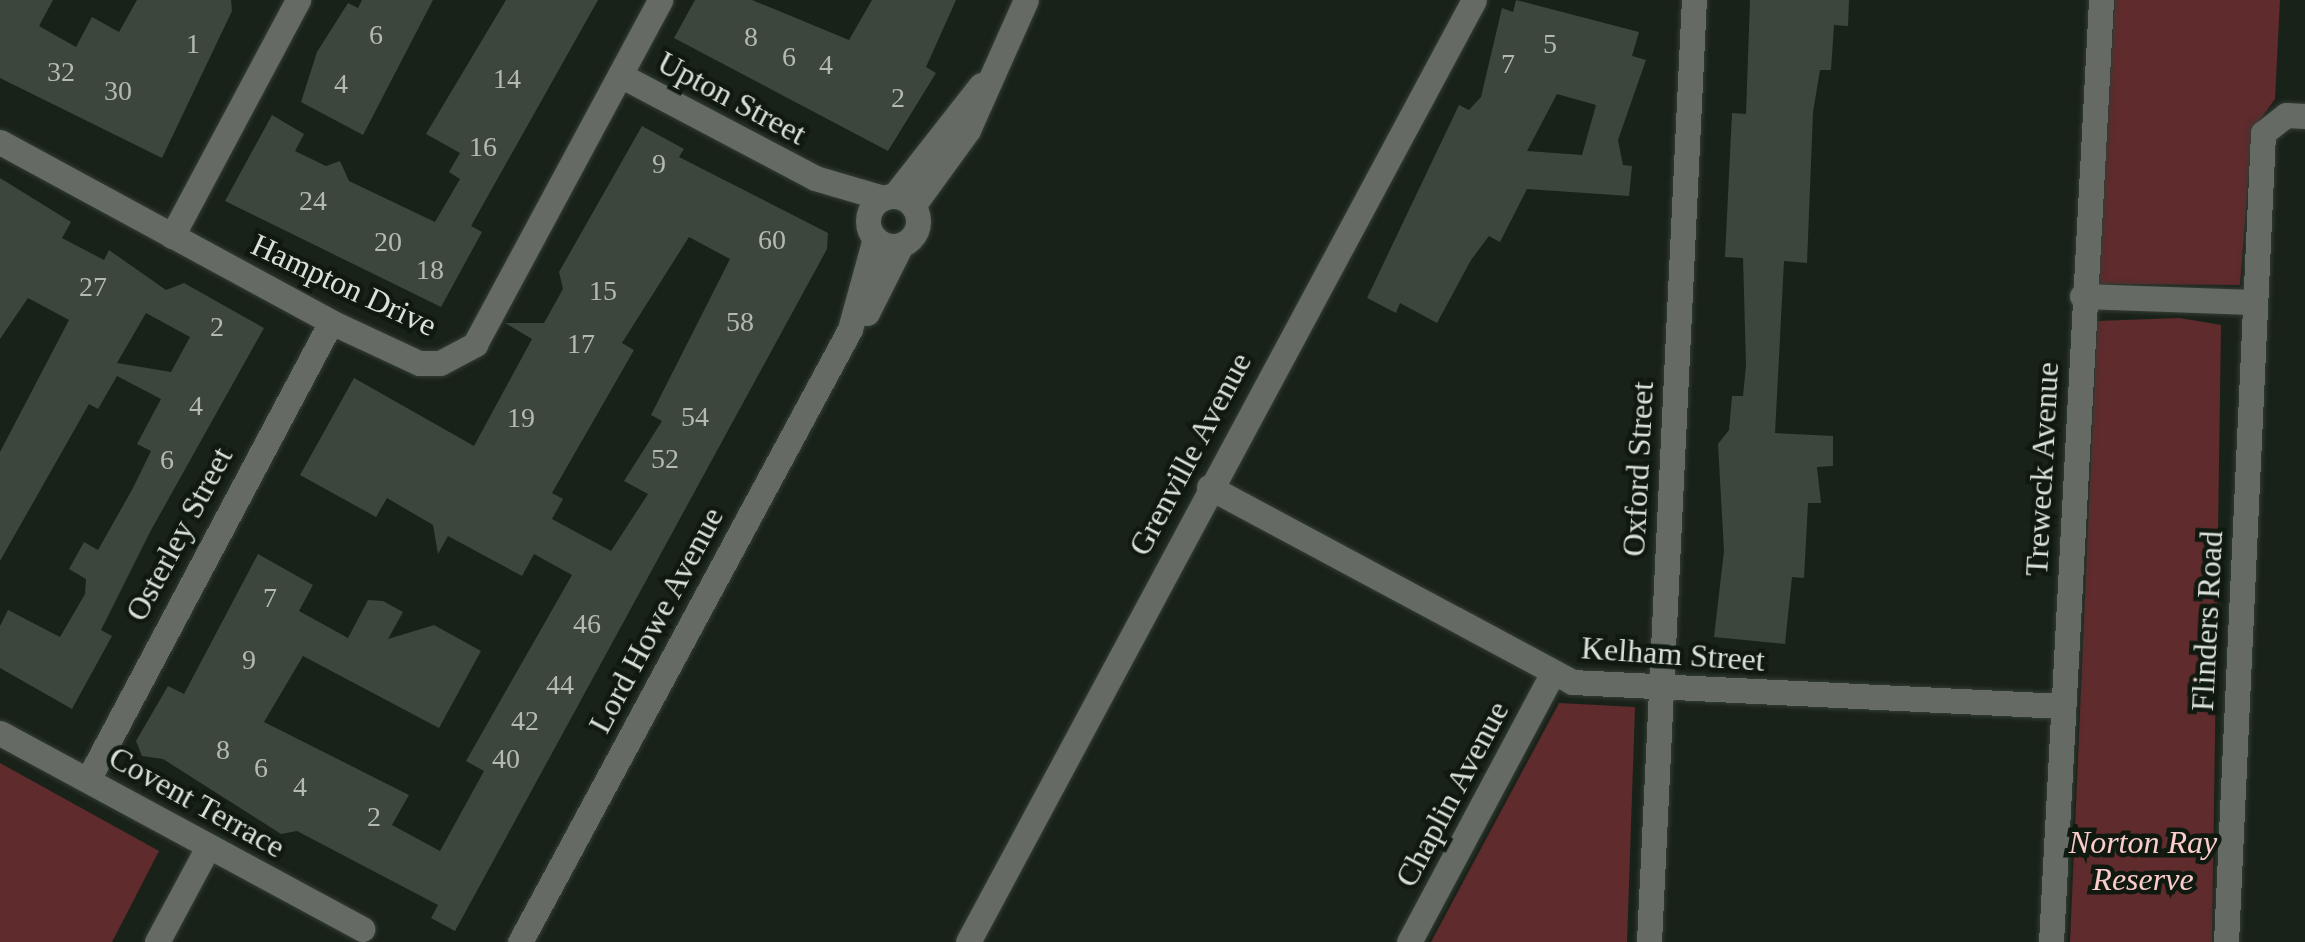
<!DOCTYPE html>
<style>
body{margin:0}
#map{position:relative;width:2305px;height:942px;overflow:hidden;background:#192219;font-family:"Times New Roman",serif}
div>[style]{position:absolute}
.green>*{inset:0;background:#5f2b2d}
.building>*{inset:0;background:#3c463c}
.roads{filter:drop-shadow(0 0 2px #343d34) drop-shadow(0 0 2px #343d34)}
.minor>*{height:25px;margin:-12.5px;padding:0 12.5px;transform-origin:12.5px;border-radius:12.5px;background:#656a65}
.minor>.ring{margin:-12.5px;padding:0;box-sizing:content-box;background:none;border:25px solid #656a65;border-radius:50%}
span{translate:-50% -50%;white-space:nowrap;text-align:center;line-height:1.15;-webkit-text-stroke:9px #101910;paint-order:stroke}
.number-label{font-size:28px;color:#b2bab2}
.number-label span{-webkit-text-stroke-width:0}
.street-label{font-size:32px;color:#dae0da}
.park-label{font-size:32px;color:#fbcccb;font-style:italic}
</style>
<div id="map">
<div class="green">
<div style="clip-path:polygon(2115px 0,2280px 0,2275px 99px,2252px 131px,2240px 285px,2095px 284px)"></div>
<div style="clip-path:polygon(2180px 318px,2221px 325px,2212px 942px,2070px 942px,2097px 321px)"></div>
<div style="clip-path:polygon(1559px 703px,1635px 707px,1627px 942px,1431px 942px)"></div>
<div style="clip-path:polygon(0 763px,159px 851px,112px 942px,0 942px)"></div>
</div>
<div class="building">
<div style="clip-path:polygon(0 0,53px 0,39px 26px,76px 47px,92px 17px,119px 32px,137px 0,231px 0,232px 11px,162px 158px,0 78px)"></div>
<div style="clip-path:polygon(362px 0,433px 0,363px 135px,301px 102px,317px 52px,348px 3px,358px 8px)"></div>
<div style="clip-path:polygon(506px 0,598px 0,471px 226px,482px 232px,441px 307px,225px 201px,272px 115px,304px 134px,295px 151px,326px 166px,340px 161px,349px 181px,435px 222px,460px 179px,449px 172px,460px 153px,426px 134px)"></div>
<div style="clip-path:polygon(695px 0,752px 0,849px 40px,872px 0,956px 0,926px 67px,936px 73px,888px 151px,674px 38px)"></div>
<div style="clip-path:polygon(evenodd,1516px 0,1639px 32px,1632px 56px,1646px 60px,1618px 140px,1623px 165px,1632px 166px,1629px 196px,1527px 189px,1500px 242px,1489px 236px,1471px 260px,1437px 323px,1400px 303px,1396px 313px,1367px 298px,1459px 105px,1469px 110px,1481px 97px,1502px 8px,1513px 12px,1516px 0,1557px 94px,1596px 105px,1582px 155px,1527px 151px,1557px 94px)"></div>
<div style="clip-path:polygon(1750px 0,1849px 0,1848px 26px,1834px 25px,1831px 70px,1820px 70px,1813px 112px,1807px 263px,1784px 261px,1775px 433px,1833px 436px,1833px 466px,1817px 467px,1821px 503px,1808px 503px,1804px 578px,1792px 577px,1785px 644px,1714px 637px,1724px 551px,1718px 444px,1729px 430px,1732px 396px,1743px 396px,1746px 366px,1743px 258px,1725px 257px,1732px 113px,1746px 114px)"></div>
<div style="clip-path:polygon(evenodd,642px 126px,684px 149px,679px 157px,828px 233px,827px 249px,455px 931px,431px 918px,438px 905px,297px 831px,281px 834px,163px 759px,142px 756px,136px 741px,168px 686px,184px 694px,258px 554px,313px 585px,299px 611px,348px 638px,368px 600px,383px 601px,403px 612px,388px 639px,434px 625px,481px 651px,439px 728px,303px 656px,264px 722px,409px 795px,392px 825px,440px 851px,484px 771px,466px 761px,572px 575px,534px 554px,522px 576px,448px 536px,438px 554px,433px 525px,387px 498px,376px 517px,300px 475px,354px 378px,474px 446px,532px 339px,505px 323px,544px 323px,563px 289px,559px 272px,642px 126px,689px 237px,730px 259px,651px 415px,662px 421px,624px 481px,648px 494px,611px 551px,552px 519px,563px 499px,552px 493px,634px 350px,622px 343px,689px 237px)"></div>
<div style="clip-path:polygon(evenodd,0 178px,71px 222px,62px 238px,104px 260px,109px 250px,166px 290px,184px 283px,264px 328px,150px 532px,101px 630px,112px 636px,72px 709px,0 668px,0 626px,8px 610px,60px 637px,85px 594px,86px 579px,69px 569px,84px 542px,98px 550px,133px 488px,151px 451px,137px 444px,161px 399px,117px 376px,98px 409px,89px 404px,0 561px,0 452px,69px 320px,28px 298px,0 339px,0 178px,146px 313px,190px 337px,171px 372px,117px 363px,146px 313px)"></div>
</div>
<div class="roads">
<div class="minor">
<div style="left:620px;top:75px;width:221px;rotate:27.8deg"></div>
<div style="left:815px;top:178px;width:71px;rotate:16.4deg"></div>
<div style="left:0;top:142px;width:377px;rotate:28.5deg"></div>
<div style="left:331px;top:322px;width:97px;rotate:25deg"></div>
<div style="left:419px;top:363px;width:21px"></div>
<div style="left:440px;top:363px;width:40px;rotate:-28deg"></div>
<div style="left:475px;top:344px;width:391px;rotate:-61.7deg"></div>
<div style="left:894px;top:196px;width:141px;rotate:-51.9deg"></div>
<div class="ring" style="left:868px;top:196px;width:25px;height:25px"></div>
<div style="left:913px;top:206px;width:94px;rotate:-54.1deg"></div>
<div style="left:968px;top:130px;width:142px;rotate:-66deg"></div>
<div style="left:172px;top:236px;width:268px;rotate:-61.9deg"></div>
<div style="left:2082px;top:296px;width:172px;rotate:2deg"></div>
<div style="left:867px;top:313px;width:76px;rotate:-63.4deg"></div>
<div style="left:1209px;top:487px;width:412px;rotate:28.2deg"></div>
<div style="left:1572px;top:682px;width:492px;rotate:2.8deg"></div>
<div style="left:0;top:733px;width:412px;rotate:28.4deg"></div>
<div style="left:89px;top:778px;width:516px;rotate:-62.05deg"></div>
<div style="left:157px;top:942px;width:108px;rotate:-61.8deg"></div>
<div style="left:520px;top:942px;width:696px;rotate:-61.7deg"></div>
<div style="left:850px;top:329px;width:94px;rotate:-74.6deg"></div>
<div style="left:968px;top:942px;width:1069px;rotate:-61.76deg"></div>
<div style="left:1409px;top:942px;width:302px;rotate:-61.9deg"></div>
<div style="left:1649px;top:942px;width:943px;rotate:-87.27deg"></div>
<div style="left:2051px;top:942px;width:943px;rotate:-86.96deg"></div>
<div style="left:2226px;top:942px;width:810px;rotate:-87.38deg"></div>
<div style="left:2263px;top:133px;width:29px;rotate:-38deg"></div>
<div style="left:2286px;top:115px;width:19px;rotate:3deg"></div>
</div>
</div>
<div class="number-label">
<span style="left:376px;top:35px">6</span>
<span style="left:751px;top:37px">8</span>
<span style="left:193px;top:44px">1</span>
<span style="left:1550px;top:44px">5</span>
<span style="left:789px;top:57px">6</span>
<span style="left:1508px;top:64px">7</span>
<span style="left:826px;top:65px">4</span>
<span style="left:61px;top:72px">32</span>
<span style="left:507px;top:79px">14</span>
<span style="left:341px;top:84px">4</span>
<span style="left:118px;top:91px">30</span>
<span style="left:898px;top:98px">2</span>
<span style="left:483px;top:147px">16</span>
<span style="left:659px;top:164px">9</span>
<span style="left:313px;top:201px">24</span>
<span style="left:772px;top:240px">60</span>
<span style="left:388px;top:242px">20</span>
<span style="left:430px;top:270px">18</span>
<span style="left:93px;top:287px">27</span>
<span style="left:603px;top:291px">15</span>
<span style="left:740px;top:322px">58</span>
<span style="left:217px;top:327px">2</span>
<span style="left:581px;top:344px">17</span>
<span style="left:196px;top:406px">4</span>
<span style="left:695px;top:417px">54</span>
<span style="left:521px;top:418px">19</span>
<span style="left:665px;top:459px">52</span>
<span style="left:167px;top:460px">6</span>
<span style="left:270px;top:598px">7</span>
<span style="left:587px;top:624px">46</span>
<span style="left:249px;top:660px">9</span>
<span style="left:560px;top:685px">44</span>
<span style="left:525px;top:721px">42</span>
<span style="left:223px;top:750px">8</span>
<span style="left:506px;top:759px">40</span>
<span style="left:261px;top:768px">6</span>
<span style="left:300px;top:787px">4</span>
<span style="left:374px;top:817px">2</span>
</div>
<div class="street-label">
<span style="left:732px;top:98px;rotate:28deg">Upton Street</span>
<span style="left:344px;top:285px;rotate:25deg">Hampton Drive</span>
<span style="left:1190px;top:454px;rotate:-62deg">Grenville Avenue</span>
<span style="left:1638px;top:469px;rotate:-87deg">Oxford Street</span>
<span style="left:2042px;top:469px;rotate:-87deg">Treweck Avenue</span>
<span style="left:179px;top:534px;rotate:-62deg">Osterley Street</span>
<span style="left:656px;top:620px;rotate:-62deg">Lord Howe Avenue</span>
<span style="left:2207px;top:621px;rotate:-87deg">Flinders Road</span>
<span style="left:1673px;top:654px;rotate:4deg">Kelham Street</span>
<span style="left:1452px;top:794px;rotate:-62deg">Chaplin Avenue</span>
<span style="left:197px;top:802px;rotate:29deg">Covent Terrace</span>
</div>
<div class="park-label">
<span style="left:2143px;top:861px">Norton Ray<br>Reserve</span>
</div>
</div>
